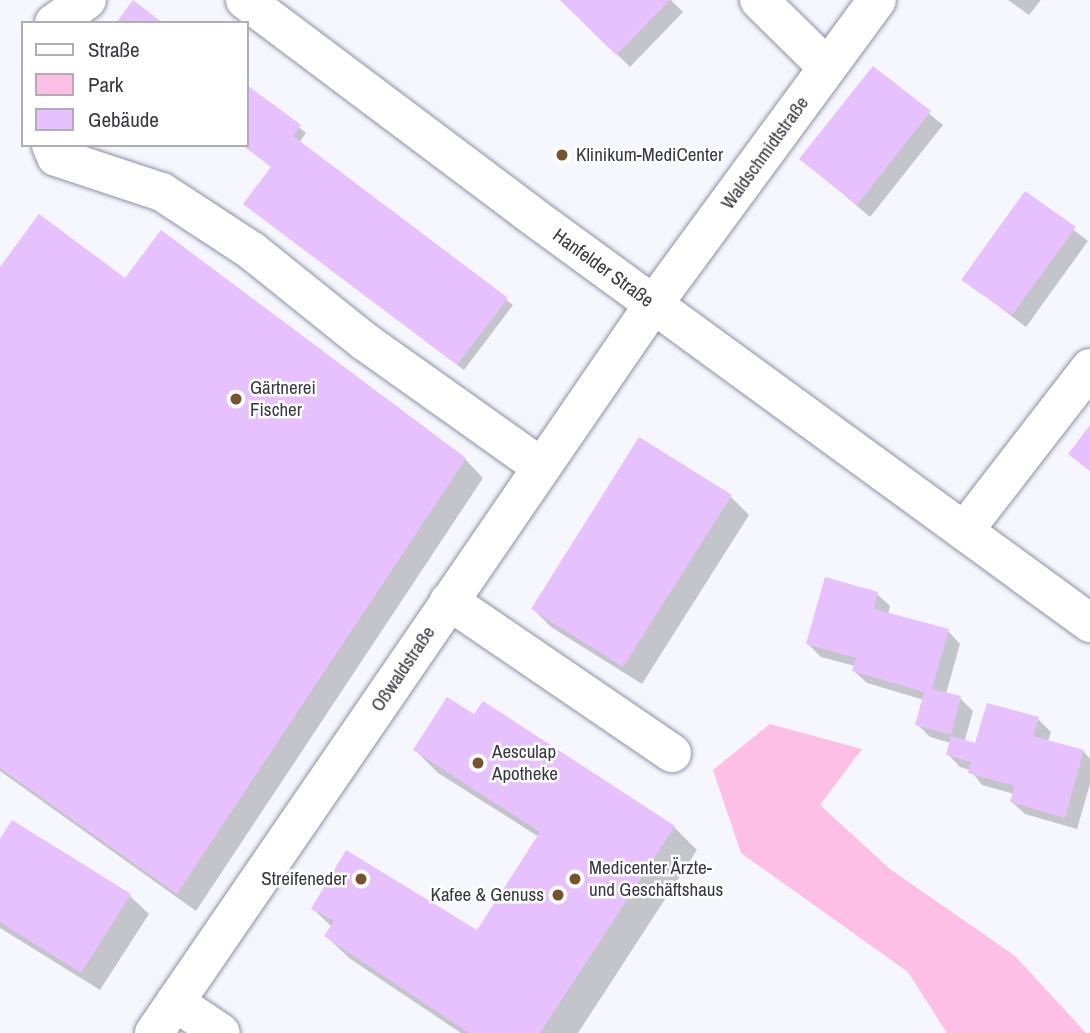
<!DOCTYPE html>
<meta charset="utf-8">
<style>
body{margin:0}
#map{position:relative;width:1090px;height:1033px;overflow:hidden;background:#f5f6fe;font-family:"Archivo Narrow",sans-serif}
div>[style]{position:absolute}
.green>*{inset:0;background:#febfe6}
.shadow>*{inset:0;background:#0003}
.building>*{inset:0;background:#e7c0fe}
.roads{filter:drop-shadow(0 0 2px #8f90a3) drop-shadow(0 0 2px #8f90a3)}
.minor>*{height:38px;margin:-19px;padding:0 19px;transform-origin:19px;border-radius:19px;background:#fff}
.dots>*{width:19px;height:19px;translate:-50% -50%;box-sizing:border-box;border:4px solid #fff;border-radius:50%}
span{translate:-50% -50%;white-space:nowrap;text-align:center;line-height:1.15;-webkit-text-stroke:5px #fff;paint-order:stroke}
.street-label{font-size:19px;color:#373840}
.poi-label{font-size:19px;color:#373840}
.left{translate:0 -50%;text-align:left}
.right{translate:-100% -50%;text-align:right}
.legend{position:absolute;left:21px;top:21px;width:228px;height:126px;box-sizing:border-box;background:#fff;border:2px solid #afafb3;margin:0;padding:9px 12px;list-style:none;font-size:21px;color:#373840}
.legend li{display:flex;align-items:center;gap:14px;height:35px}
.legend b{width:35px;border:2px solid #afafb3}
</style>
<div id="map">
<div class="green">
<div style="clip-path:polygon(770px 724px,862px 749px,820px 805px,890px 869px,1015px 956px,1086px 1033px,947px 1033px,908px 972px,741px 853px,713px 770px)"></div>
</div>
<div class="shadow">
<div style="clip-path:polygon(562px 0,671px 0,683px 12px,630px 67px)"></div>
<div style="clip-path:polygon(1008px 0,1041px 0,1029px 15px)"></div>
<div style="clip-path:polygon(874px 69px,943px 125px,870px 217px,802px 159px)"></div>
<div style="clip-path:polygon(247px 87px,306px 133px,299px 143px,513px 305px,464px 370px,252px 209px,272px 168px,247px 145px)"></div>
<div style="clip-path:polygon(1026px 193px,1088px 241px,1026px 327px,963px 279px)"></div>
<div style="clip-path:polygon(0 270px,465px 459px,483px 478px,196px 911px,0 771px)"></div>
<div style="clip-path:polygon(731px 497px,749px 515px,642px 684px,551px 627px,533px 609px)"></div>
<div style="clip-path:polygon(877px 594px,890px 606px,888px 614px,948px 631px,960px 644px,946px 694px,960px 698px,973px 711px,965px 740px,976px 745px,1038px 719px,1051px 732px,1048px 742px,1083px 751px,1090px 759px,1090px 784px,1077px 829px,1025px 814px,1012px 802px,1014px 794px,982px 785px,970px 770px,960px 767px,948px 754px,951px 743px,930px 737px,917px 724px,924px 700px,867px 683px,854px 671px,855px 666px,821px 657px,808px 644px)"></div>
<div style="clip-path:polygon(415px 750px,674px 827px,697px 850px,578px 1033px,461px 1033px,349px 958px,326px 936px,332px 927px,313px 909px,478px 932px,539px 837px,438px 773px)"></div>
<div style="clip-path:polygon(13px 822px,130px 896px,149px 914px,100px 990px,0 928px,0 842px)"></div>
</div>
<div class="building">
<div style="clip-path:polygon(133px 0,163px 23px,116px 23px)"></div>
<div style="clip-path:polygon(560px 0,670px 0,616px 55px)"></div>
<div style="clip-path:polygon(873px 66px,931px 111px,857px 205px,799px 159px)"></div>
<div style="clip-path:polygon(247px 85px,301px 125px,293px 136px,508px 298px,457px 365px,243px 204px,271px 167px,242px 145px,247px 145px)"></div>
<div style="clip-path:polygon(1025px 191px,1076px 227px,1012px 315px,961px 280px)"></div>
<div style="clip-path:polygon(39px 214px,125px 278px,161px 230px,466px 458px,177px 894px,0 768px,0 267px)"></div>
<div style="clip-path:polygon(1090px 425px,1090px 471px,1068px 454px)"></div>
<div style="clip-path:polygon(639px 437px,732px 495px,623px 667px,531px 609px)"></div>
<div style="clip-path:polygon(825px 577px,878px 592px,874px 609px,949px 629px,932px 689px,961px 696px,951px 735px,915px 725px,924px 692px,852px 671px,856px 658px,806px 644px)"></div>
<div style="clip-path:polygon(447px 697px,474px 714px,483px 701px,675px 826px,540px 1033px,469px 1033px,324px 936px,334px 921px,311px 909px,346px 850px,477px 930px,540px 832px,413px 750px)"></div>
<div style="clip-path:polygon(987px 703px,1039px 717px,1033px 736px,1084px 750px,1065px 818px,1010px 802px,1015px 786px,968px 773px,971px 762px,946px 755px,951px 736px,975px 743px)"></div>
<div style="clip-path:polygon(12px 820px,131px 894px,81px 973px,0 922px,0 839px)"></div>
</div>
<div class="roads">
<div class="minor">
<div style="left:245px;top:0;width:353px;rotate:36.9deg"></div>
<div style="left:527px;top:212px;width:697px;rotate:36.13deg"></div>
<div style="left:759px;top:0;width:95px;rotate:44.6deg"></div>
<div style="left:54px;top:23px;width:40px;rotate:-34.9deg"></div>
<div style="left:51px;top:145px;width:13px;rotate:67deg"></div>
<div style="left:56px;top:157px;width:112px;rotate:18.3deg"></div>
<div style="left:162px;top:192px;width:108px;rotate:33.2deg"></div>
<div style="left:252px;top:251px;width:144px;rotate:38.8deg"></div>
<div style="left:364px;top:341px;width:217px;rotate:35.4deg"></div>
<div style="left:964px;top:531px;width:206px;rotate:-52.3deg"></div>
<div style="left:449px;top:601px;width:270px;rotate:34.3deg"></div>
<div style="left:175px;top:1002px;width:55px;rotate:34deg"></div>
<div style="left:154px;top:1033px;width:883px;rotate:-55.57deg"></div>
<div style="left:653px;top:305px;width:378px;rotate:-53.7deg"></div>
</div>
</div>
<div class="dots">
<div style="left:562px;top:155px;background:#76532c"></div>
<div style="left:236px;top:399px;background:#76532c"></div>
<div style="left:478px;top:763px;background:#76532c"></div>
<div style="left:361px;top:879px;background:#76532c"></div>
<div style="left:575px;top:879px;background:#76532c"></div>
<div style="left:558px;top:895px;background:#76532c"></div>
</div>
<div class="street-label">
<span style="left:765px;top:153px;rotate:-54deg">Waldschmidtstraße</span>
<span style="left:603px;top:268px;rotate:36deg">Hanfelder Straße</span>
<span style="left:403px;top:669px;rotate:-56deg">Oßwaldstraße</span>
</div>
<div class="poi-label">
<span class="left" style="left:576px;top:155px">Klinikum-MediCenter</span>
<span class="left" style="left:250px;top:399px">Gärtnerei<br>Fischer</span>
<span class="left" style="left:492px;top:763px">Aesculap<br>Apotheke</span>
<span class="left" style="left:589px;top:879px">Medicenter Ärzte-<br>und Geschäftshaus</span>
<span class="right" style="left:347px;top:879px">Streifeneder</span>
<span class="right" style="left:544px;top:895px">Kafee &amp; Genuss</span>
</div>
<ul class="legend">
<li><b style="height:9px;background:#fff"></b>Straße</li>
<li><b style="height:19px;background:#febfe6"></b>Park</li>
<li><b style="height:19px;background:#e7c0fe"></b>Gebäude</li>
</ul>
</div>
